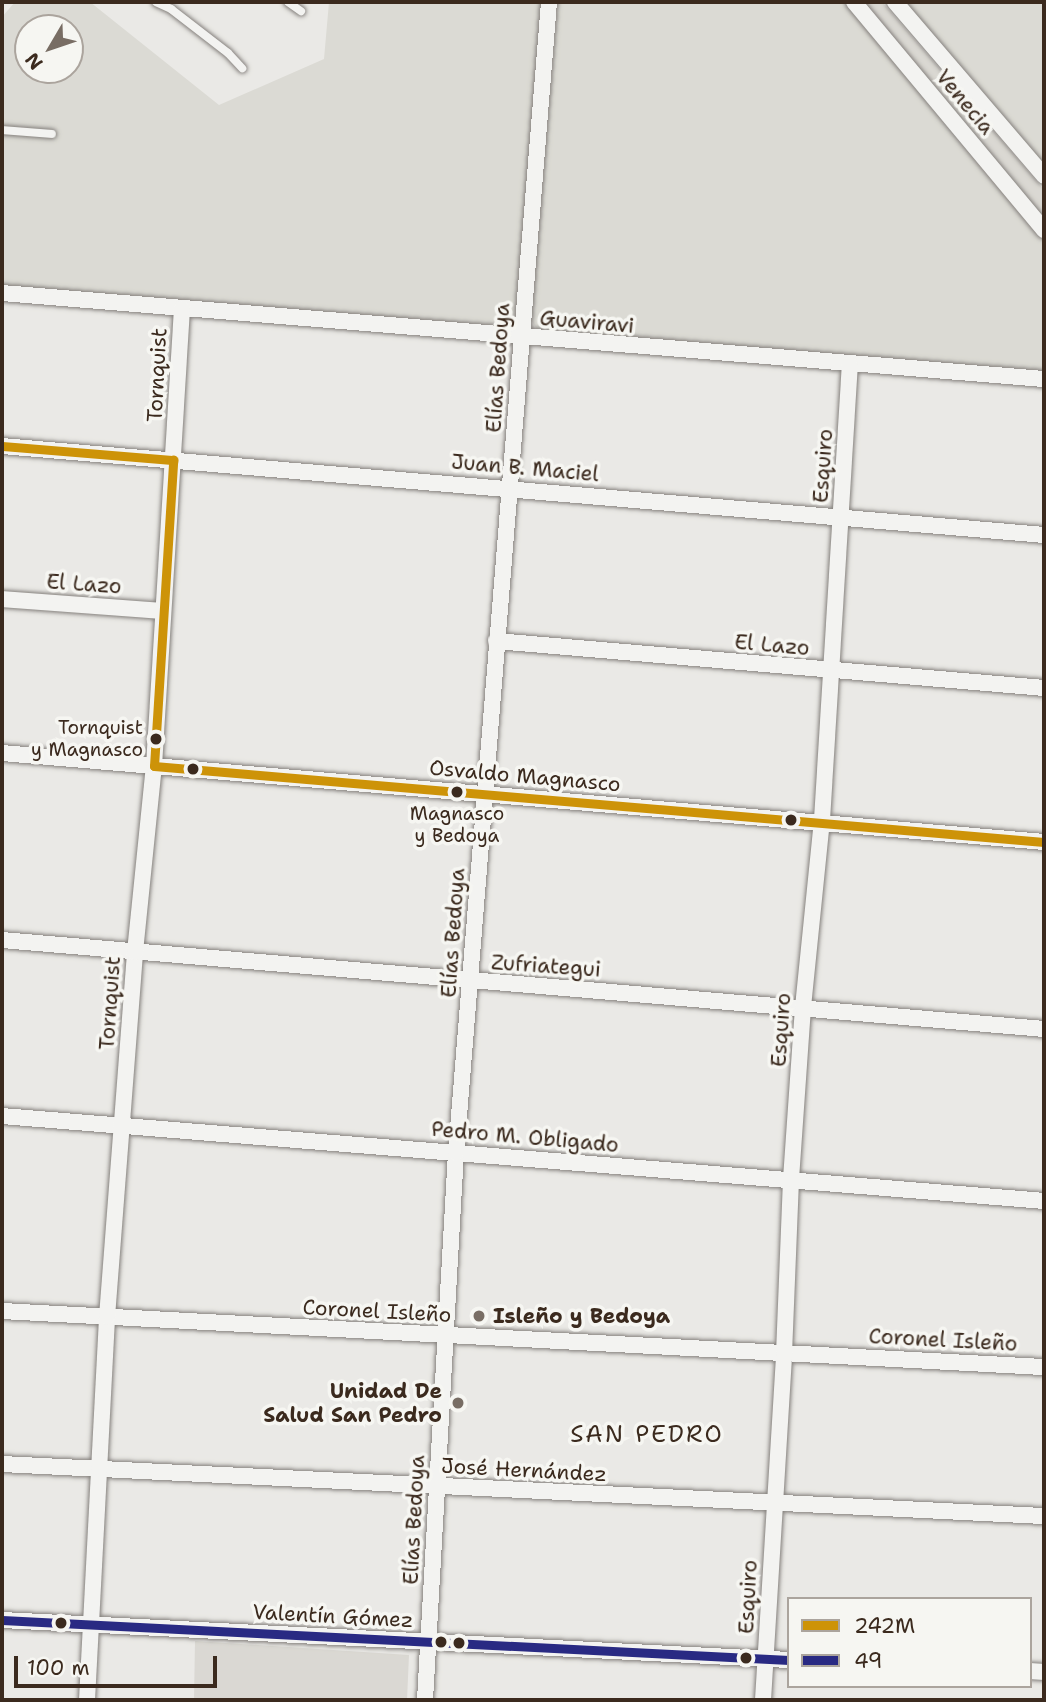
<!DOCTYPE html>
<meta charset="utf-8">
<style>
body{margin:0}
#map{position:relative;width:1046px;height:1702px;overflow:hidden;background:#eae9e6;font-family:"Shantell Sans",sans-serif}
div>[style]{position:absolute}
.built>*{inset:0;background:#dbdad4}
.green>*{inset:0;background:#dad8d3}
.roads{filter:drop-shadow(0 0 2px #85817d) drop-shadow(0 0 2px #85817d)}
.lane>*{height:8px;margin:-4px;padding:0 4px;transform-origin:4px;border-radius:4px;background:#f3f3f1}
.street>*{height:16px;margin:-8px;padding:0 8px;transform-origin:8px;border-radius:8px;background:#f3f3f1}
.bus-1>*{height:9px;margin:-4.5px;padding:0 4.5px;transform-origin:4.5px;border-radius:4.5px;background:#cd9308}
.bus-2>*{height:9px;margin:-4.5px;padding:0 4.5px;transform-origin:4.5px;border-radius:4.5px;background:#292a83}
.dots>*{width:19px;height:19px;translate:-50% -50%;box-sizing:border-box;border:4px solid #f6f6f2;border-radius:50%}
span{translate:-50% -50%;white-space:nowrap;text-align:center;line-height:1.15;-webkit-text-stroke:7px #f6f6f2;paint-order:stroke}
.bus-label{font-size:19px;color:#3b2a1e}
.right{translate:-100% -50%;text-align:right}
.street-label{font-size:21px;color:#3b2a1e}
.poi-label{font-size:21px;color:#3b2a1e;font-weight:700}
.left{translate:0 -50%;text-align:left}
.quarter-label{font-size:24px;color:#3b2a1e;letter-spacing:2px}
.frame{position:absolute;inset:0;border:4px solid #3b2a1e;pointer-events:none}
.legend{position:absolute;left:787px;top:1597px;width:245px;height:91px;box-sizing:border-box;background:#f6f6f2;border:2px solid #aba49d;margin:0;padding:9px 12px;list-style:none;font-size:21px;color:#3b2a1e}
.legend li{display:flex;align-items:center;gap:14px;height:35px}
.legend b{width:35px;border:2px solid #aba49d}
.north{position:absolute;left:14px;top:14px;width:70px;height:70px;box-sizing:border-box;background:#f6f6f2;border:2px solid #aba49d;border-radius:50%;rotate:231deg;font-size:19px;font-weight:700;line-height:28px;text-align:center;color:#3b2a1e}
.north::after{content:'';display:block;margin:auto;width:24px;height:32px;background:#786d64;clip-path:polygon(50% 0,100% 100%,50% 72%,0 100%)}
.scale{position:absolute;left:14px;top:1656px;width:203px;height:32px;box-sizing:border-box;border:4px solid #3b2a1e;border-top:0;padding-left:9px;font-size:21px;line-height:24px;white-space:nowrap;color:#3b2a1e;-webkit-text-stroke:5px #f6f6f2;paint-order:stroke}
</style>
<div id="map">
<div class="built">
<div style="clip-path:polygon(evenodd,15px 2px,90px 2px,219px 105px,324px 59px,329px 2px,543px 2px,514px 343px,2px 299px,2px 17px,15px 2px,28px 28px,70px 28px,70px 70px,28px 70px,28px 28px)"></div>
<div style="clip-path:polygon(558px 2px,844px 2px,1044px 239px,1044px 374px,540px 334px,531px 320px)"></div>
<div style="clip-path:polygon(900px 2px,1044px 2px,1044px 170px)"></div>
</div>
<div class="green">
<div style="clip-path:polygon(860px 2px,882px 2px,1044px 190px,1044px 220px)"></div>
<div style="clip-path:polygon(195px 1641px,409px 1655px,407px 1700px,194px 1700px)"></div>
</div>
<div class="roads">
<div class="lane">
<div style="left:156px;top:2px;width:17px;rotate:25deg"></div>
<div style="left:171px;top:9px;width:72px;rotate:37.7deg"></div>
<div style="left:228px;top:53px;width:21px;rotate:47deg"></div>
<div style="left:288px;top:2px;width:16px;rotate:35deg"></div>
<div style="left:2px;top:130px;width:50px;rotate:4.6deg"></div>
</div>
<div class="street">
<div style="left:854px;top:2px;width:297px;rotate:50.2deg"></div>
<div style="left:895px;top:2px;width:229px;rotate:49.4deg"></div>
<div style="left:2px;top:293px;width:1046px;rotate:4.72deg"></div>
<div style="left:2px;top:446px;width:1046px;rotate:4.88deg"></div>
<div style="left:2px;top:599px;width:160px;rotate:4.3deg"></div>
<div style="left:496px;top:641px;width:550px;rotate:4.9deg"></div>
<div style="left:2px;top:753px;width:1046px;rotate:4.88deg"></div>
<div style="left:2px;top:940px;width:1046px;rotate:4.88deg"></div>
<div style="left:2px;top:1116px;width:1045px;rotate:4.66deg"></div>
<div style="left:2px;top:1311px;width:1044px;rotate:3.08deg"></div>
<div style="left:2px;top:1464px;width:1043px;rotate:2.86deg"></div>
<div style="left:2px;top:1620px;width:788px;rotate:2.91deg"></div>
<div style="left:1030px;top:1671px;width:14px;rotate:4deg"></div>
<div style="left:87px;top:1700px;width:384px;rotate:-87deg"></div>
<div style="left:107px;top:1317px;width:366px;rotate:-85.6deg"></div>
<div style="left:135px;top:952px;width:187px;rotate:-84.2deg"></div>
<div style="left:154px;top:766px;width:458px;rotate:-86.5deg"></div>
<div style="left:425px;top:1700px;width:548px;rotate:-86.76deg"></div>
<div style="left:456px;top:1153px;width:1155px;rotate:-85.38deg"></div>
<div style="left:763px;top:1700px;width:347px;rotate:-86.5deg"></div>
<div style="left:784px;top:1354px;width:175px;rotate:-87.7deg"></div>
<div style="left:791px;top:1179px;width:172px;rotate:-86deg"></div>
<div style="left:803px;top:1007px;width:188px;rotate:-84.2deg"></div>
<div style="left:822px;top:820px;width:456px;rotate:-86.5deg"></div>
</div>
</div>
<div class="bus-1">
<div style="left:2px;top:446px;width:172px;rotate:4.7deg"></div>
<div style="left:154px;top:766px;width:893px;rotate:4.88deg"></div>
<div style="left:154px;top:766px;width:307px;rotate:-86.4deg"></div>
</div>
<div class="bus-2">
<div style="left:2px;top:1620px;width:788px;rotate:2.91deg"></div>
</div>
<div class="dots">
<div style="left:156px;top:739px;background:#3b2a1e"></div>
<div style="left:193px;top:769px;background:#3b2a1e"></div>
<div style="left:457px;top:792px;background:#3b2a1e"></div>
<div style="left:791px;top:820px;background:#3b2a1e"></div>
<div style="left:479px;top:1316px;background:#786d64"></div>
<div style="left:458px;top:1403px;background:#786d64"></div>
<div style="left:61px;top:1623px;background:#3b2a1e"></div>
<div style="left:441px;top:1642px;background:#3b2a1e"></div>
<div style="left:459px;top:1643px;background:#3b2a1e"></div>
<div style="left:746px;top:1658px;background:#3b2a1e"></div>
</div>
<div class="bus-label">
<span class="right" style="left:143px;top:739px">Tornquist<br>y Magnasco</span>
<span style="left:457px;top:825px">Magnasco<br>y Bedoya</span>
</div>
<div class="street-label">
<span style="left:965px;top:102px;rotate:50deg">Venecia</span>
<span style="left:587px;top:322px;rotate:5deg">Guaviravi</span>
<span style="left:498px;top:368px;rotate:-86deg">Elías Bedoya</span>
<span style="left:157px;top:375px;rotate:-87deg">Tornquist</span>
<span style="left:823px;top:466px;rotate:-86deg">Esquiro</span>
<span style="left:525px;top:468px;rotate:5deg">Juan B. Maciel</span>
<span style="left:84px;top:584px;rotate:4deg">El Lazo</span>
<span style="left:772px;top:645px;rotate:5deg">El Lazo</span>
<span style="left:525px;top:776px;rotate:5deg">Osvaldo Magnasco</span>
<span style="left:453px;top:933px;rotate:-86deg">Elías Bedoya</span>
<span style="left:546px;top:966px;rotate:4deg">Zufriategui</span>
<span style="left:110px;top:1003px;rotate:-86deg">Tornquist</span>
<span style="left:781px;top:1030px;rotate:-86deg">Esquiro</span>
<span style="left:525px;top:1137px;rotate:5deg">Pedro M. Obligado</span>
<span style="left:377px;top:1311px;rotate:3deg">Coronel Isleño</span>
<span style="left:943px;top:1340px;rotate:3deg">Coronel Isleño</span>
<span style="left:524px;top:1470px;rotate:3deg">José Hernández</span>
<span style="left:414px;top:1520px;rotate:-87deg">Elías Bedoya</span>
<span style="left:748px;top:1597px;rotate:-87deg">Esquiro</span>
<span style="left:333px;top:1616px;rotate:3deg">Valentín Gómez</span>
</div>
<div class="poi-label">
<span class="left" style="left:493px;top:1316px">Isleño y Bedoya</span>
<span class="right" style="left:442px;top:1403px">Unidad De<br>Salud San Pedro</span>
</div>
<div class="quarter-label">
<span style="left:647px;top:1435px">SAN PEDRO</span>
</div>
<div class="frame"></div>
<ul class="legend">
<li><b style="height:9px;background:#cd9308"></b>242M</li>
<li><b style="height:9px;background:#292a83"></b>49</li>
</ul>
<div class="north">N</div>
<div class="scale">100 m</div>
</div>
